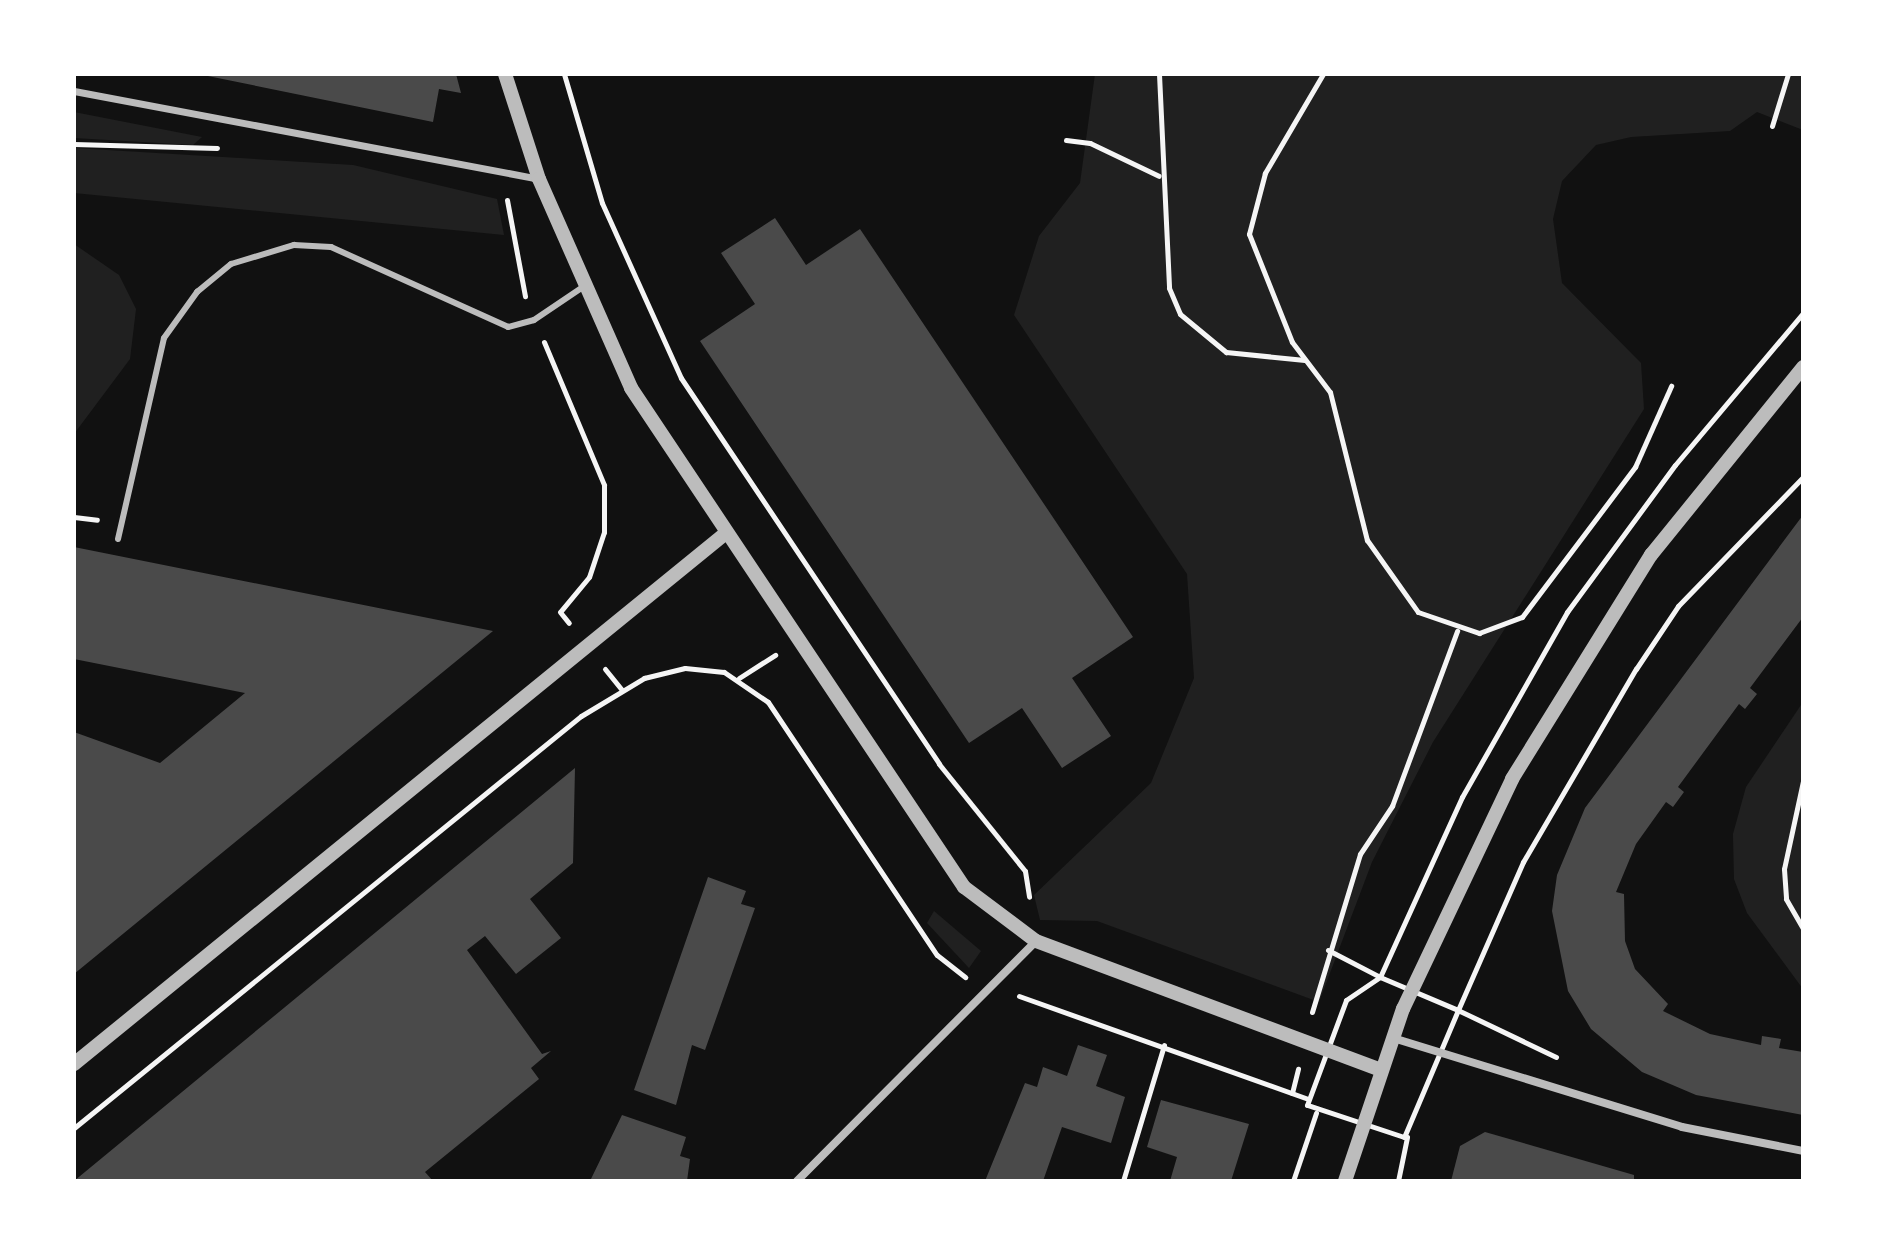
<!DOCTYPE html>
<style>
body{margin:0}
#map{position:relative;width:1877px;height:1255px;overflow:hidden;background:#111;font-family:"Golos Text",sans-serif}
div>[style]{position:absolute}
.green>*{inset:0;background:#202020}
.building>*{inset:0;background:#4a4a4a}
.path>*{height:5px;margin:-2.5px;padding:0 2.5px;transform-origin:2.5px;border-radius:2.5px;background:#f5f5f5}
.service>*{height:6px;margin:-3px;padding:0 3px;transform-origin:3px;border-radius:3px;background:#bcbcbc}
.pedestrian>*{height:7px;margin:-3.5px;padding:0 3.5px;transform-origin:3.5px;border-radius:3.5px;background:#bcbcbc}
.minor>*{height:8px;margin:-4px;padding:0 4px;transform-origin:4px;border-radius:4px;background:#bcbcbc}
.tertiary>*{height:14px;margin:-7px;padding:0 7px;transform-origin:7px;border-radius:7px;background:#bcbcbc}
span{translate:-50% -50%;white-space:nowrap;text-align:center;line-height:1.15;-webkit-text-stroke:6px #fff;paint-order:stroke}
.frame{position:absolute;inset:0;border:76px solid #fff;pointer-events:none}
</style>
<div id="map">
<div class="green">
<div style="clip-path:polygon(1095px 74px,1803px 74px,1803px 130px,1757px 112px,1730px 131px,1631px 137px,1596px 145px,1562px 181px,1553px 219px,1562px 283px,1641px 363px,1644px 409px,1433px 742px,1372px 862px,1319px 1002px,1097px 921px,1040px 920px,1034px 895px,1151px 783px,1194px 678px,1187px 574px,1014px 315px,1039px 236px,1080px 183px)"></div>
<div style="clip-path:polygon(74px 112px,202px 137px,193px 145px,74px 138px)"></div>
<div style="clip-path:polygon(74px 148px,353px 165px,497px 199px,504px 235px,74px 193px)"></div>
<div style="clip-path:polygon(74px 244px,119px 275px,136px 309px,130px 359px,74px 434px)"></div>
<div style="clip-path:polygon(1803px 702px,1803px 989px,1747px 913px,1734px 879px,1733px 834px,1746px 787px)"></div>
<div style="clip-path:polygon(934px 911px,981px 951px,969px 968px,927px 923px)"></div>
</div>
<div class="building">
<div style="clip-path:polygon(198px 74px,456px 74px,461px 93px,439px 89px,433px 122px)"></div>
<div style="clip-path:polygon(775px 218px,806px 265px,860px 229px,1133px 637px,1072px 678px,1111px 736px,1062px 768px,1022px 708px,969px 743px,700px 341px,755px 304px,721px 253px)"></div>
<div style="clip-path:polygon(1803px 515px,1803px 617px,1750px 688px,1757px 694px,1745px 709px,1739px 704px,1678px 787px,1684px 792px,1673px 807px,1666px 802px,1636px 844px,1616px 892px,1624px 894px,1625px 941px,1635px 969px,1668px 1004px,1663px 1011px,1710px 1034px,1761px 1045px,1762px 1036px,1781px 1039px,1779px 1048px,1803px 1052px,1803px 1115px,1696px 1095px,1642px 1072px,1591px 1029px,1568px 991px,1552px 911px,1557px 875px,1585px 808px)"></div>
<div style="clip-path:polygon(74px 547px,493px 631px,74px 974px,74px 732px,160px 763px,245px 693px,74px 659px)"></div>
<div style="clip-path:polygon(575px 768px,573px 863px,530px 899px,561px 938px,516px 974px,485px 936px,467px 950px,542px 1054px,551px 1051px,531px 1068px,539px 1079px,425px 1172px,433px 1181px,74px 1181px)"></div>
<div style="clip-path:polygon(708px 877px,746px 891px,741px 904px,755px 908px,705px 1050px,692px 1045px,676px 1105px,634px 1090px)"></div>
<div style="clip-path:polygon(1078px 1045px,1107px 1055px,1096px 1086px,1125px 1097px,1111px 1143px,1062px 1127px,1043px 1181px,985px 1181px,1025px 1083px,1037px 1087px,1043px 1067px,1067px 1076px)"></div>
<div style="clip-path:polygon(1161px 1100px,1249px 1124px,1231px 1181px,1170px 1181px,1177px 1157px,1147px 1147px)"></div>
<div style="clip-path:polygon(622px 1115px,686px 1137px,680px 1156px,690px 1159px,687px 1181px,590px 1181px)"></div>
<div style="clip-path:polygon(1485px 1132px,1634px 1175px,1634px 1181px,1451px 1181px,1460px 1146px)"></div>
</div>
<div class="path">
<div style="left:564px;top:74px;width:134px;rotate:73.6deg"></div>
<div style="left:602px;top:203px;width:192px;rotate:65.7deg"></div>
<div style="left:681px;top:378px;width:464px;rotate:56.2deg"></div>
<div style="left:939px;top:764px;width:137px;rotate:51.2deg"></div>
<div style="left:1025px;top:871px;width:26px;rotate:81deg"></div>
<div style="left:1159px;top:74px;width:214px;rotate:87.3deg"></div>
<div style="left:1169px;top:288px;width:28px;rotate:67deg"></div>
<div style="left:1180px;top:314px;width:60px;rotate:39.6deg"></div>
<div style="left:1226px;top:352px;width:79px;rotate:5.8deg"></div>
<div style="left:1323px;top:74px;width:115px;rotate:120.4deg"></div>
<div style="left:1265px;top:173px;width:63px;rotate:104.7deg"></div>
<div style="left:1249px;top:234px;width:116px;rotate:68.3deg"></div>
<div style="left:1292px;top:342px;width:63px;rotate:52.8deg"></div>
<div style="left:1330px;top:392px;width:153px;rotate:76deg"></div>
<div style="left:1367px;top:540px;width:88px;rotate:54.7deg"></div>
<div style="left:1418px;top:612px;width:65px;rotate:19deg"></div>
<div style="left:1479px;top:633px;width:46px;rotate:-20.4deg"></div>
<div style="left:1522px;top:617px;width:188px;rotate:-53deg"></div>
<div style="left:1635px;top:467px;width:89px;rotate:-66deg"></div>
<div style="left:1772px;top:126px;width:54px;rotate:-72.9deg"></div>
<div style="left:1066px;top:140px;width:24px;rotate:7deg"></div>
<div style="left:1090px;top:143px;width:76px;rotate:25.6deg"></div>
<div style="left:74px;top:144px;width:143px;rotate:1.6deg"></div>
<div style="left:507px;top:200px;width:98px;rotate:79.4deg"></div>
<div style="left:544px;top:342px;width:155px;rotate:67.2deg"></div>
<div style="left:604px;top:485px;width:47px;rotate:90deg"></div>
<div style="left:604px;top:532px;width:47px;rotate:108.4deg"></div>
<div style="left:589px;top:577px;width:45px;rotate:129.6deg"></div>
<div style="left:560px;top:612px;width:14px;rotate:51deg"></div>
<div style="left:74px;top:517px;width:23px;rotate:7deg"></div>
<div style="left:605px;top:669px;width:27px;rotate:51deg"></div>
<div style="left:739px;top:678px;width:43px;rotate:-32.6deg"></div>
<div style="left:1803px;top:781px;width:90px;rotate:102.2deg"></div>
<div style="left:1784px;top:869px;width:30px;rotate:86deg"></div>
<div style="left:1786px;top:899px;width:34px;rotate:60deg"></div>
<div style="left:1328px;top:950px;width:59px;rotate:27.4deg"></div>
<div style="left:1380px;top:977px;width:198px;rotate:-65.5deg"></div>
<div style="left:1462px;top:797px;width:213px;rotate:-60.4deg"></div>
<div style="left:1567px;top:612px;width:182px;rotate:-53.7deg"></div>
<div style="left:1675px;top:465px;width:199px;rotate:-49.9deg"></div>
<div style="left:1380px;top:977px;width:85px;rotate:22.9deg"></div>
<div style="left:1458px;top:1010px;width:138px;rotate:113deg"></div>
<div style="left:1404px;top:1137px;width:102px;rotate:-161.7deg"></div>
<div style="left:1307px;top:1105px;width:112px;rotate:-69.6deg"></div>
<div style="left:1346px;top:1000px;width:41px;rotate:-34.1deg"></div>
<div style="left:1019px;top:996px;width:307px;rotate:19.6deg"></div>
<div style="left:1312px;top:1012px;width:165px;rotate:-73.1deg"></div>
<div style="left:1360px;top:854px;width:58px;rotate:-56.3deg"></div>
<div style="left:1392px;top:806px;width:187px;rotate:-69.6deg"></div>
<div style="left:1556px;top:1057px;width:109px;rotate:-154.4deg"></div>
<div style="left:1458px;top:1010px;width:162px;rotate:-66.3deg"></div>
<div style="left:1523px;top:862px;width:224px;rotate:-59.7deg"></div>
<div style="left:1636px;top:669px;width:76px;rotate:-56.3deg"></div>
<div style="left:1678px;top:606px;width:180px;rotate:-45.9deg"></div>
<div style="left:1292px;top:1093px;width:25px;rotate:-76deg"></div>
<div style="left:74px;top:1128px;width:653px;rotate:-39.1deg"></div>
<div style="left:581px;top:716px;width:74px;rotate:-31.1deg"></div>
<div style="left:644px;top:678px;width:42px;rotate:-13.7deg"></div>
<div style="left:685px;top:668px;width:39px;rotate:6deg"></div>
<div style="left:724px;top:672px;width:53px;rotate:34.3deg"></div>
<div style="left:768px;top:702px;width:304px;rotate:56.3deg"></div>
<div style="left:937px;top:955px;width:36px;rotate:38deg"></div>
<div style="left:1123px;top:1181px;width:142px;rotate:-73.2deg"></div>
<div style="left:1293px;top:1181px;width:72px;rotate:-71.3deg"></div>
<div style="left:1398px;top:1181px;width:45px;rotate:-78.4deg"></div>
</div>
<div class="service">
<div style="left:118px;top:539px;width:206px;rotate:-77.1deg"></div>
<div style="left:164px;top:338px;width:57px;rotate:-54.3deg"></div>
<div style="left:197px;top:292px;width:44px;rotate:-39.5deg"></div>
<div style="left:231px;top:264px;width:66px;rotate:-16.8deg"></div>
<div style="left:294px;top:245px;width:37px;rotate:3deg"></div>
<div style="left:331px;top:247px;width:194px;rotate:24.3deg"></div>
<div style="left:508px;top:327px;width:27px;rotate:-15deg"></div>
<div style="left:534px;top:320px;width:59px;rotate:-34deg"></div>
</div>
<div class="pedestrian">
<div style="left:74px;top:91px;width:473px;rotate:10.7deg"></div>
</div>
<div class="minor">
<div style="left:1393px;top:1038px;width:302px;rotate:17.1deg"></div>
<div style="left:1682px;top:1127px;width:123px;rotate:11.2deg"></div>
<div style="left:797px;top:1181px;width:339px;rotate:-45.1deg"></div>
</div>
<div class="tertiary">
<div style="left:505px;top:74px;width:110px;rotate:72.1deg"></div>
<div style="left:539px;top:179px;width:228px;rotate:66.2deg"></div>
<div style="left:631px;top:388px;width:600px;rotate:56.28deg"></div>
<div style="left:964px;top:887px;width:90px;rotate:36.9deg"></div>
<div style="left:1036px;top:941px;width:368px;rotate:20.5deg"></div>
<div style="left:74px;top:1064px;width:841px;rotate:-39.16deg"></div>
<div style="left:1345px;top:1181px;width:182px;rotate:-71.4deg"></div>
<div style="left:1403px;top:1009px;width:255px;rotate:-64.6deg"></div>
<div style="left:1512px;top:779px;width:264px;rotate:-58.2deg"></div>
<div style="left:1651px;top:555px;width:242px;rotate:-51deg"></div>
</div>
<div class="frame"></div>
</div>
